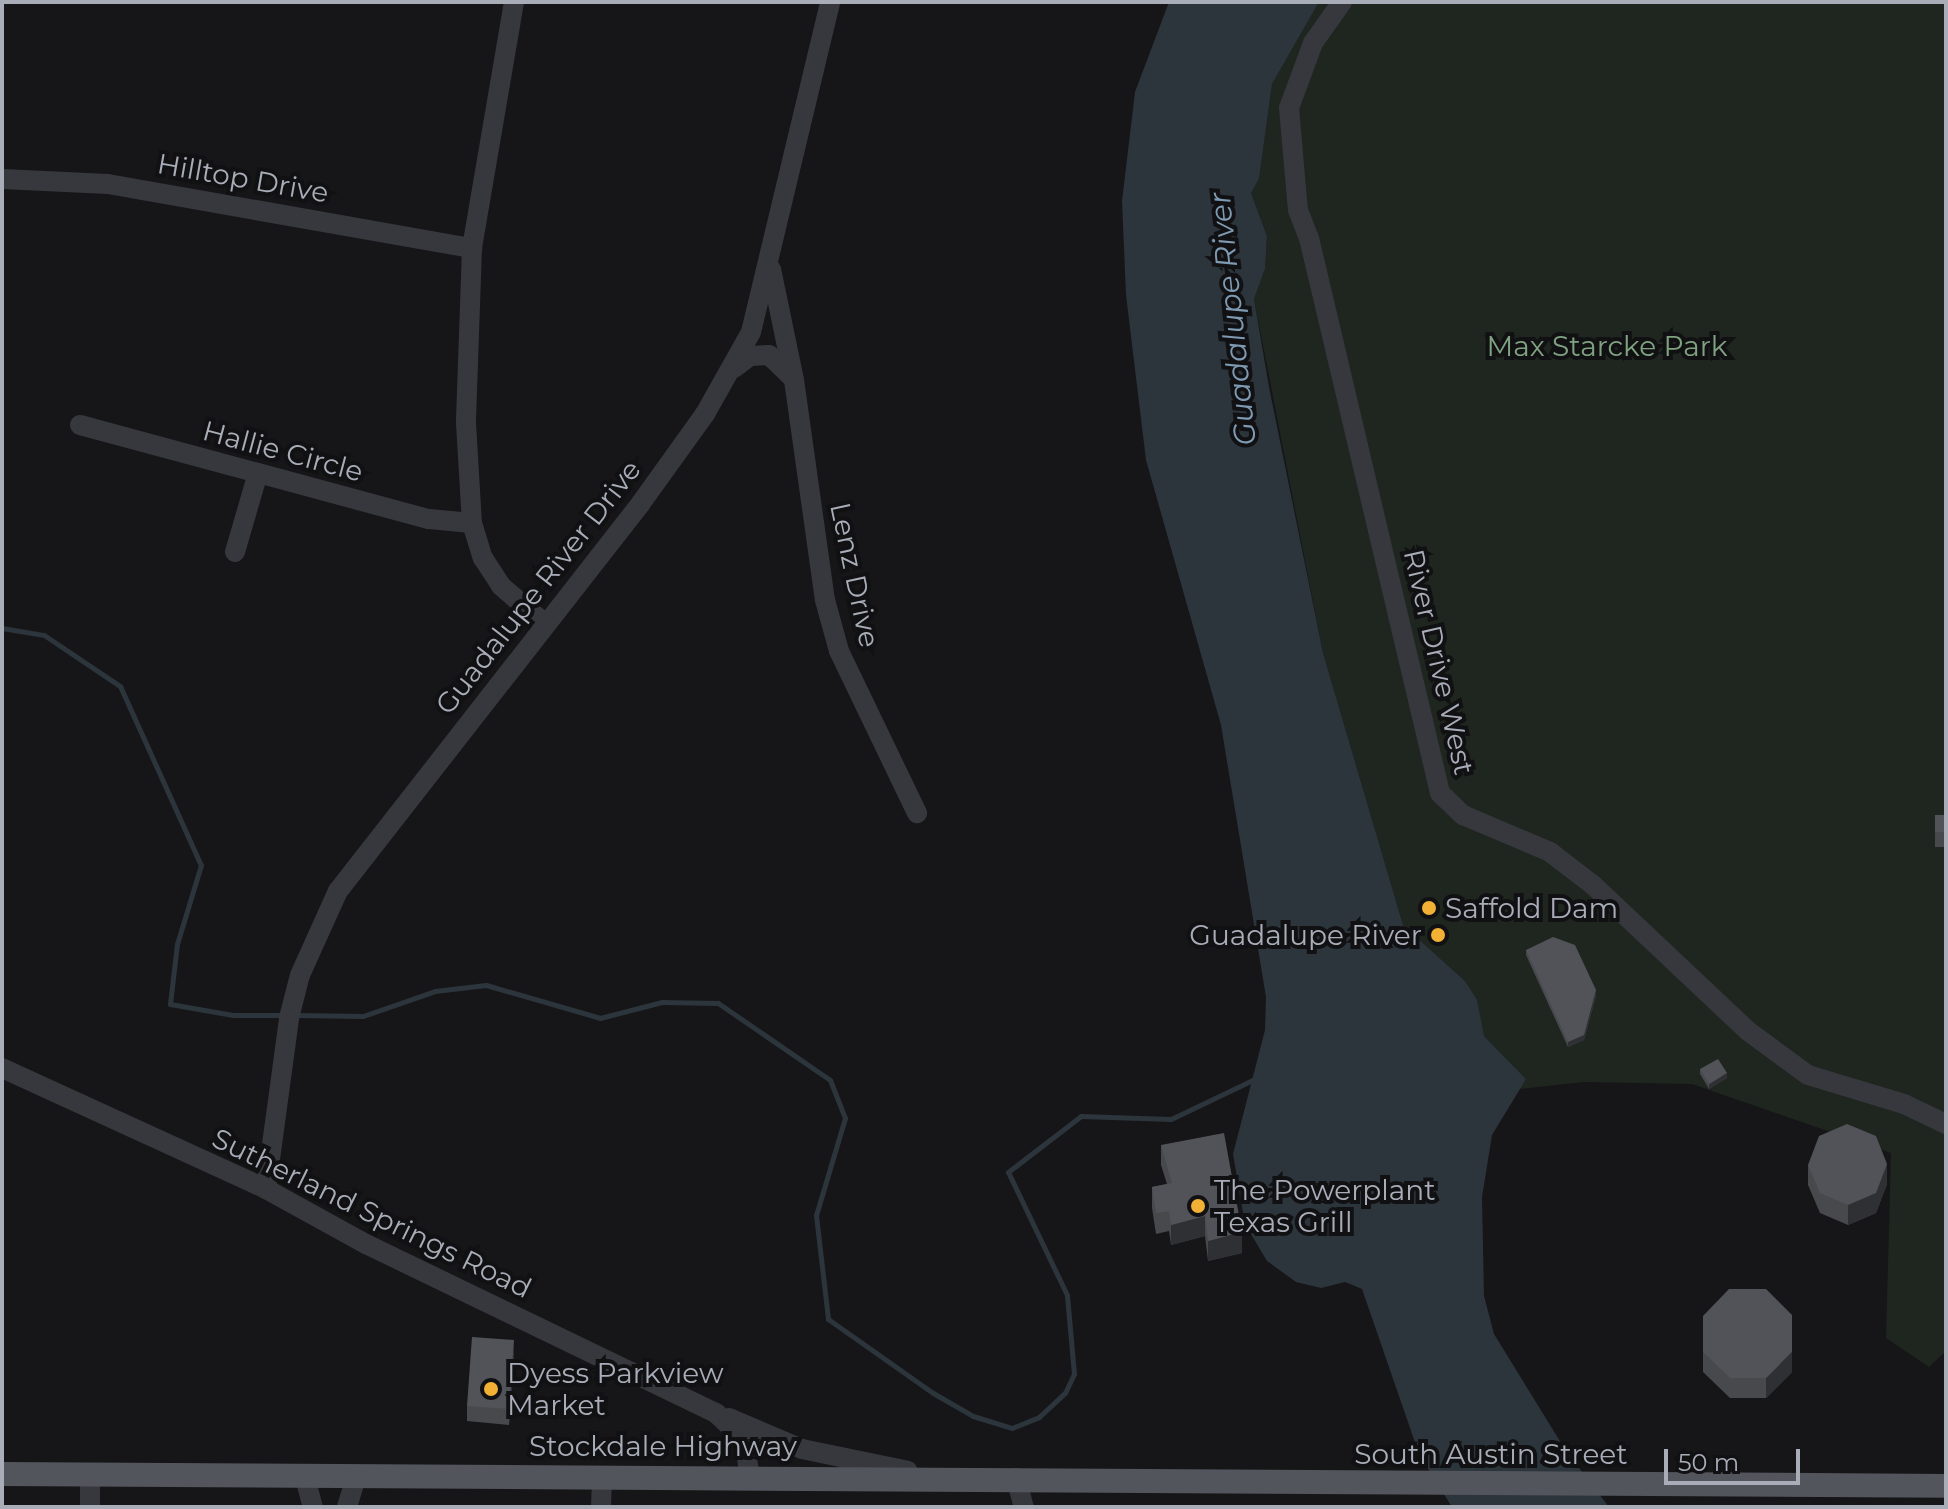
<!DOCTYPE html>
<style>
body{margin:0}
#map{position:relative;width:1948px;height:1509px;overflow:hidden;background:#161618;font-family:Montserrat,sans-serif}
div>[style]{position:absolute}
.green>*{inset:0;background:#1e261f}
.water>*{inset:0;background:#2c353c}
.stream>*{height:5px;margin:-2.5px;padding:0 2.5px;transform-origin:2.5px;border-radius:2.5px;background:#2c353c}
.minor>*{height:20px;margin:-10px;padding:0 10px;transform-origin:10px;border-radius:10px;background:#37383d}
.major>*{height:24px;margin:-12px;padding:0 12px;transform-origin:12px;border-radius:12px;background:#53555c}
.wall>*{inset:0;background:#47494d}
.shaded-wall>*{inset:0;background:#2f3033}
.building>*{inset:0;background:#525359}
.dots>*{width:22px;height:22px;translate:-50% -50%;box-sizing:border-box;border:4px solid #111113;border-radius:50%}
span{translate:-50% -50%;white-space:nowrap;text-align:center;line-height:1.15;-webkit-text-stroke:8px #111113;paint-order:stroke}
.street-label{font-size:28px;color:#a8adb8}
.park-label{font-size:28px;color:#7fa381}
.poi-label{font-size:28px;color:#a8adb8}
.left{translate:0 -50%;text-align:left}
.right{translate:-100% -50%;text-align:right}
.water-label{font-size:30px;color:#7f9bb3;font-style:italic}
.frame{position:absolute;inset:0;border:4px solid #a8adb8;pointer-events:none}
.scale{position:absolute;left:1664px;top:1449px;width:136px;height:36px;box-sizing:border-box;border:4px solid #a8adb8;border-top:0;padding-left:10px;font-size:24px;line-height:28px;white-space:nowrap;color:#a8adb8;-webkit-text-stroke:6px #111113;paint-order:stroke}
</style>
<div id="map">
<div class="green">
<div style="clip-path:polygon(1319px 2px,1946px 2px,1946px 1351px,1929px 1367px,1886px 1338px,1891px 1153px,1692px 1084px,1584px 1082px,1519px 1089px,1526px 1079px,1484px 1036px,1465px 981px,1403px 925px,1323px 653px,1254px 299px,1265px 269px,1267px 236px,1251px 193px,1259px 179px,1272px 84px)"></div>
</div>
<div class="water">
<div style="clip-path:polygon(1169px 2px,1319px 2px,1272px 84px,1259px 179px,1251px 193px,1267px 236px,1265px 269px,1254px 299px,1269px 387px,1323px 653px,1403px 925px,1465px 981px,1477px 1000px,1484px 1036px,1526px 1079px,1492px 1135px,1482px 1197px,1484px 1296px,1494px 1334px,1566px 1451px,1609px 1507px,1452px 1507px,1419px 1454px,1362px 1289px,1345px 1282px,1321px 1288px,1296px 1282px,1267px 1261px,1245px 1224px,1233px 1154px,1265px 1030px,1266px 997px,1221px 725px,1146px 460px,1126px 295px,1122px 201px,1135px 92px)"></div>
</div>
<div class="stream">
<div style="left:2px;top:628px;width:43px;rotate:9.5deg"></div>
<div style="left:44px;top:635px;width:92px;rotate:33.9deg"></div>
<div style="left:120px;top:686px;width:196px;rotate:65.7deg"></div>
<div style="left:201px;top:865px;width:83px;rotate:106.9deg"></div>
<div style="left:177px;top:944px;width:60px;rotate:96.7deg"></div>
<div style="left:170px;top:1004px;width:64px;rotate:9.9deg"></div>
<div style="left:233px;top:1015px;width:53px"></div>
<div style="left:296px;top:1015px;width:67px;rotate:0.9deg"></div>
<div style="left:363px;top:1016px;width:76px;rotate:-19.1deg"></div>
<div style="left:435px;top:991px;width:51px;rotate:-6.7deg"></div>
<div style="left:486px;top:985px;width:119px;rotate:16.1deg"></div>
<div style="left:600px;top:1018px;width:64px;rotate:-14.5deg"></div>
<div style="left:662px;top:1002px;width:56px;rotate:1deg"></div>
<div style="left:718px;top:1003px;width:136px;rotate:34.5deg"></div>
<div style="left:830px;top:1080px;width:41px;rotate:68.5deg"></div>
<div style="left:845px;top:1118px;width:101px;rotate:106.6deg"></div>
<div style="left:816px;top:1215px;width:105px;rotate:83.4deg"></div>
<div style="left:828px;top:1319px;width:128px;rotate:35.2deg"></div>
<div style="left:933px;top:1393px;width:46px;rotate:29.9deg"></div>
<div style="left:973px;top:1416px;width:41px;rotate:17.1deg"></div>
<div style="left:1012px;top:1428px;width:29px;rotate:-22deg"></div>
<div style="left:1039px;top:1417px;width:35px;rotate:-43deg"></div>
<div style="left:1065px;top:1393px;width:21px;rotate:-65deg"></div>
<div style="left:1074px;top:1374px;width:79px;rotate:-95.1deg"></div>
<div style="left:1067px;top:1295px;width:136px;rotate:-115.6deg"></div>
<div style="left:1008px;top:1172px;width:92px;rotate:-37.5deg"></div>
<div style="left:1081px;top:1116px;width:90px;rotate:1.9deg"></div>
<div style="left:1171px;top:1119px;width:95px;rotate:-25.5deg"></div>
</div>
<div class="minor">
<div style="left:514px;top:2px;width:250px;rotate:99.7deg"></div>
<div style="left:472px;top:248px;width:175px;rotate:92deg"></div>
<div style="left:466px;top:423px;width:100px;rotate:86.6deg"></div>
<div style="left:472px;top:523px;width:37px;rotate:73deg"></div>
<div style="left:483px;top:558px;width:33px;rotate:57deg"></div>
<div style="left:501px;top:586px;width:57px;rotate:40.7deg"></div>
<div style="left:1342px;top:2px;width:50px;rotate:125.3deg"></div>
<div style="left:1313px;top:43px;width:69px;rotate:110.3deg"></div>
<div style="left:1289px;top:108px;width:102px;rotate:85deg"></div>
<div style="left:1298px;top:210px;width:30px;rotate:69deg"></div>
<div style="left:1309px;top:238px;width:570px;rotate:76.72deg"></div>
<div style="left:1440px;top:793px;width:32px;rotate:44deg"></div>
<div style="left:1463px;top:815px;width:95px;rotate:23deg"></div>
<div style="left:1550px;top:852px;width:54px;rotate:37.5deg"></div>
<div style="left:1593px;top:885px;width:213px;rotate:43.3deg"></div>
<div style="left:1748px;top:1031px;width:74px;rotate:36.3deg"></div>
<div style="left:1808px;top:1075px;width:100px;rotate:16.8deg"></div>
<div style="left:1904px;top:1104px;width:47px;rotate:25.5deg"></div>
<div style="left:2px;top:179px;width:106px;rotate:2.7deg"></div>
<div style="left:108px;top:184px;width:370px;rotate:10deg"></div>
<div style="left:771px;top:269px;width:113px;rotate:78.3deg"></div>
<div style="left:794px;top:380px;width:222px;rotate:82deg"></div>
<div style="left:825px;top:600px;width:53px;rotate:74.6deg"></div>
<div style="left:839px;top:651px;width:180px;rotate:64.3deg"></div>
<div style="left:734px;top:368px;width:20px;rotate:-37deg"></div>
<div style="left:750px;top:356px;width:19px;rotate:-3deg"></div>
<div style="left:769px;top:355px;width:32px;rotate:44deg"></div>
<div style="left:80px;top:425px;width:361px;rotate:15.1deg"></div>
<div style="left:429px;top:519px;width:43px;rotate:5.3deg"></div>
<div style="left:235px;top:552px;width:82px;rotate:-73.8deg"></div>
<div style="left:2px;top:1068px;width:290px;rotate:24.6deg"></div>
<div style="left:266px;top:1189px;width:114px;rotate:28.8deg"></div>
<div style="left:366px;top:1244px;width:389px;rotate:25.8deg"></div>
<div style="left:716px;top:1413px;width:40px;rotate:44deg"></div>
<div style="left:745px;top:1441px;width:35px;rotate:83deg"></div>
<div style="left:266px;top:1189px;width:173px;rotate:-82.3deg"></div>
<div style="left:289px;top:1018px;width:44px;rotate:-75.7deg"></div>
<div style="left:300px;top:975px;width:92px;rotate:-65.7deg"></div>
<div style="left:338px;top:891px;width:492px;rotate:-52deg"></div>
<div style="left:641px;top:503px;width:110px;rotate:-54.3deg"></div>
<div style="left:705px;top:414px;width:94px;rotate:-60.7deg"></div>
<div style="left:751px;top:332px;width:339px;rotate:-76.5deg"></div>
<div style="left:729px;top:1418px;width:79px;rotate:23deg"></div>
<div style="left:802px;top:1449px;width:108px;rotate:11.7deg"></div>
<div style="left:90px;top:1474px;width:33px;rotate:90deg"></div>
<div style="left:304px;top:1474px;width:34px;rotate:75deg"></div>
<div style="left:1016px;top:1478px;width:30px;rotate:75deg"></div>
<div style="left:347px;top:1507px;width:34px;rotate:-73deg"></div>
<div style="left:601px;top:1507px;width:31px;rotate:-88deg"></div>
</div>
<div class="major">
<div style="left:2px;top:1474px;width:1944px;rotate:0.35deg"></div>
</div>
<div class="wall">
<div style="clip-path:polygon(1935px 815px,1946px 815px,1946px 847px,1935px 847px)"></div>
<div style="clip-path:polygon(1526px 950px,1596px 996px,1584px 1040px,1568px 1047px,1526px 955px)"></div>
<div style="clip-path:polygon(1700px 1069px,1727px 1078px,1709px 1089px,1700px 1074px)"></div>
<div style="clip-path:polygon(1161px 1145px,1242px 1253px,1208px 1261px,1205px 1236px,1171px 1245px,1169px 1231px,1156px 1234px,1152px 1208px,1152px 1187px,1167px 1184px,1161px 1165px)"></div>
<div style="clip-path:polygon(1808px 1165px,1887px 1184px,1876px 1213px,1848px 1225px,1820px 1213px,1808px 1185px)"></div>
<div style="clip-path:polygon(1703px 1316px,1792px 1372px,1766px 1398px,1730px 1398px,1703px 1372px)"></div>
<div style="clip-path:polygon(514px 1356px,509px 1425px,467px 1421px,467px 1406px)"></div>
</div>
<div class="shaded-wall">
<div style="clip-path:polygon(1596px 990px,1596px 996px,1584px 1040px,1568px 1047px,1568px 1042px)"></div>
<div style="clip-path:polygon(1727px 1073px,1727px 1078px,1709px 1089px,1709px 1084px)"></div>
<div style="clip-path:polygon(1887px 1164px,1887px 1184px,1876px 1213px,1848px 1225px,1848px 1205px)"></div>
<div style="clip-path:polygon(1205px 1216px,1205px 1236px,1171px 1245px,1171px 1225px)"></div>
<div style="clip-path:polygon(1242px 1232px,1242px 1253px,1208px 1261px,1208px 1241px)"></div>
<div style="clip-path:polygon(514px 1340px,514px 1356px,509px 1425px,509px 1409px)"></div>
<div style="clip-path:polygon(1792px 1352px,1792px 1372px,1766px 1398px,1766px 1378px)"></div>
</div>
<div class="building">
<div style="clip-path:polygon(1935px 815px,1946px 815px,1946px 832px,1935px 832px)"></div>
<div style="clip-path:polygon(1553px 937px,1575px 945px,1596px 990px,1584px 1035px,1568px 1042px,1526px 950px)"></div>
<div style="clip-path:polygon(1718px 1059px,1727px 1073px,1709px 1084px,1700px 1069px)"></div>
<div style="clip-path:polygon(1847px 1124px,1876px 1136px,1887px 1164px,1876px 1193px,1848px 1205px,1820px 1193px,1808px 1165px,1819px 1136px)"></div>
<div style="clip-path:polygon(1224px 1133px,1242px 1232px,1208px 1241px,1205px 1216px,1171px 1225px,1169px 1211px,1156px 1213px,1152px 1187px,1172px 1183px,1161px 1145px)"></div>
<div style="clip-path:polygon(1729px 1289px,1766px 1289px,1792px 1315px,1792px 1352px,1766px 1378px,1730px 1378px,1703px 1352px,1703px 1316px)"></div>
<div style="clip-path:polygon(472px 1337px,514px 1340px,509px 1409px,467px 1406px)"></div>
</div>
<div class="dots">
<div style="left:1429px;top:908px;background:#f2b134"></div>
<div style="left:1438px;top:935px;background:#f2b134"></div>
<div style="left:1198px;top:1206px;background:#f2b134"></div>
<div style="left:491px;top:1389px;background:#f2b134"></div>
</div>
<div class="street-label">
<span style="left:243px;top:178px;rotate:10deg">Hilltop Drive</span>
<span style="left:283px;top:451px;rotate:15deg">Hallie Circle</span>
<span style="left:855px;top:575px;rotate:78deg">Lenz Drive</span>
<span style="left:538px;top:587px;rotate:-52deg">Guadalupe River Drive</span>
<span style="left:1439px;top:662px;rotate:77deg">River Drive West</span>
<span style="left:372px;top:1213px;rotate:26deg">Sutherland Springs Road</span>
<span style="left:663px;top:1446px">Stockdale Highway</span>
<span style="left:1491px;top:1454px">South Austin Street</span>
</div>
<div class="park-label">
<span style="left:1607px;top:346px">Max Starcke Park</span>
</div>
<div class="poi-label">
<span class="left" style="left:1445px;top:908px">Saffold Dam</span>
<span class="right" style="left:1422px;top:935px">Guadalupe River</span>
<span class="left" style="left:1214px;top:1206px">The Powerplant<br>Texas Grill</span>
<span class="left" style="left:507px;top:1389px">Dyess Parkview<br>Market</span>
</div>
<div class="water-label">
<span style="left:1233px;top:319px;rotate:-96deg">Guadalupe River</span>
</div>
<div class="frame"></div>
<div class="scale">50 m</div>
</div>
